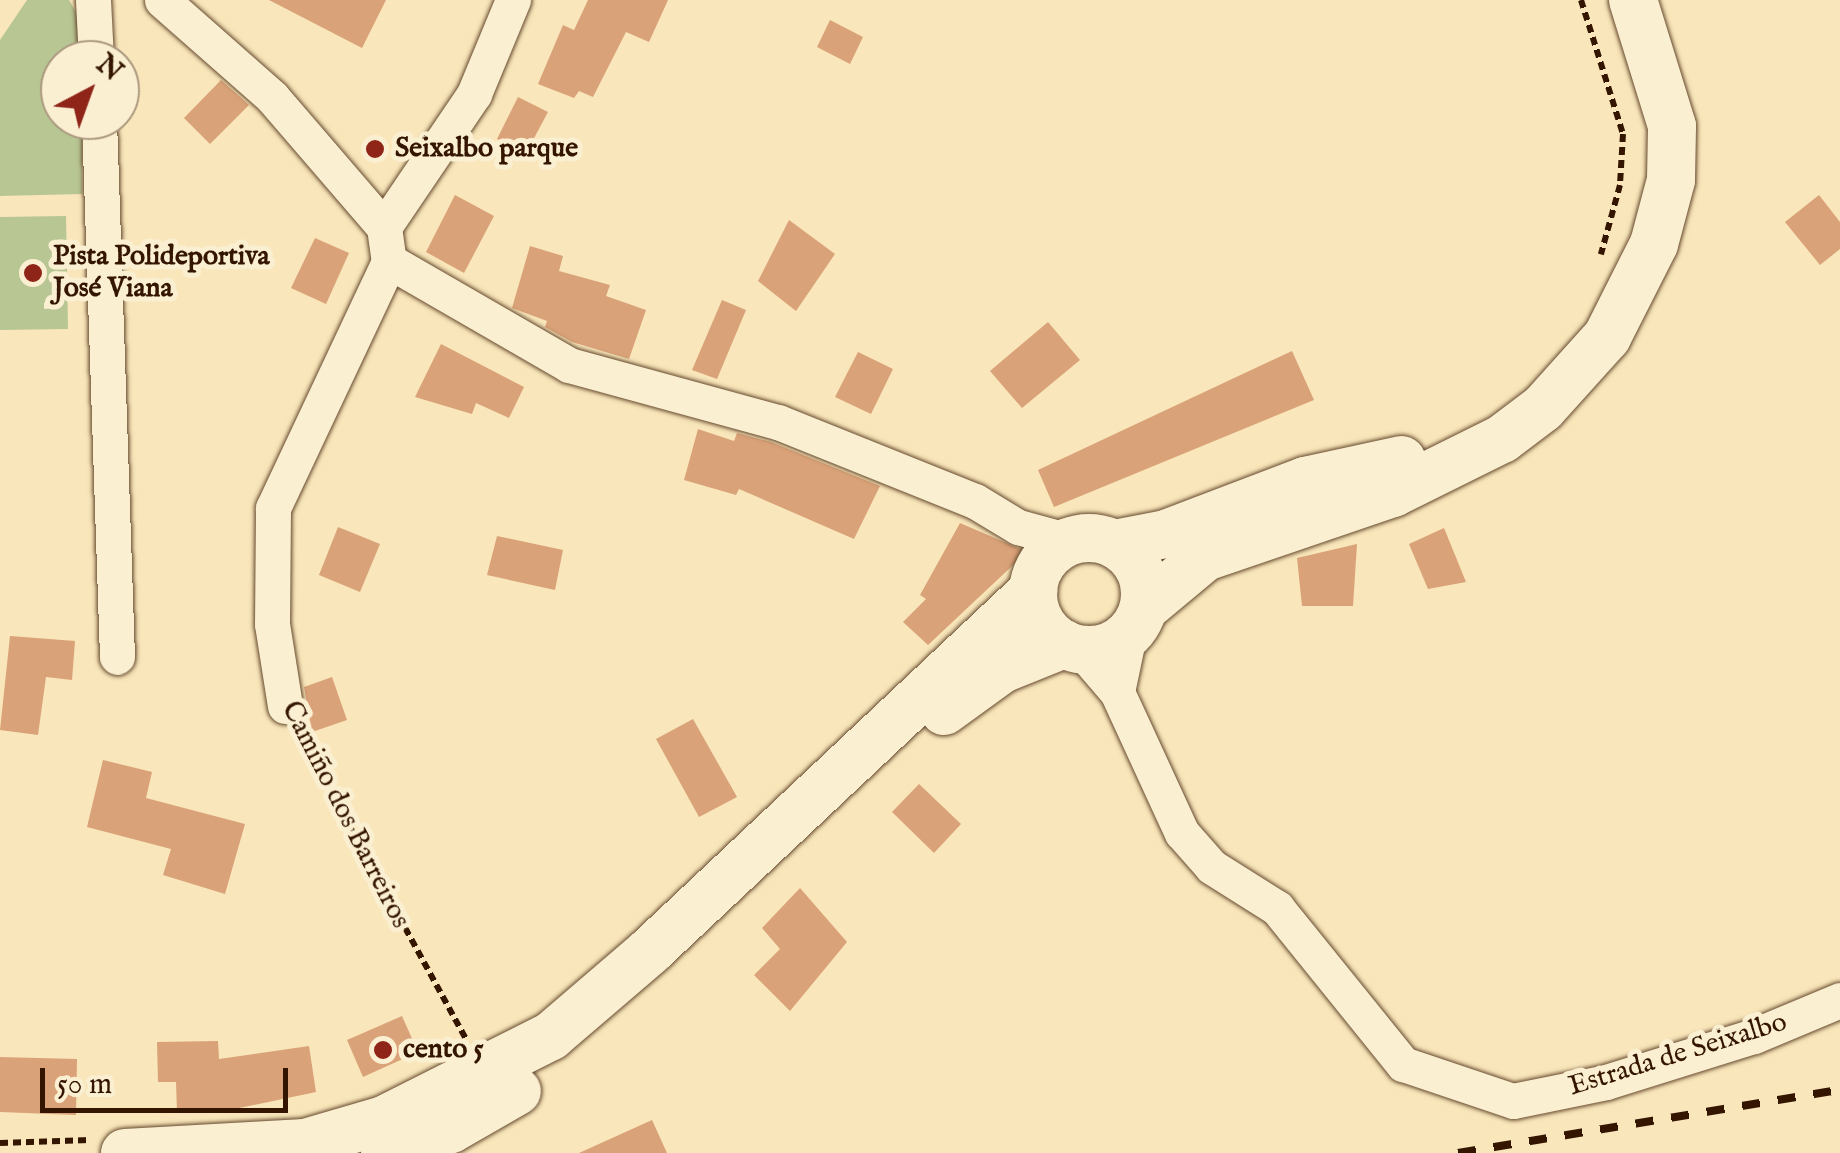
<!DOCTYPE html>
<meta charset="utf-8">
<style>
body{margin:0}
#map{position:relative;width:1840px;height:1153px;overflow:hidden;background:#f9e6ba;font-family:"IM FELL English",serif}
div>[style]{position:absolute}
.green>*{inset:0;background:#b8c694}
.building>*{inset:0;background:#daa278}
.path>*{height:6px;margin-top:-3px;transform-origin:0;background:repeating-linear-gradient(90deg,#341500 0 8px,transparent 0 13px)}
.roads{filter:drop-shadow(0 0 2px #65492e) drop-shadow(0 0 2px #65492e)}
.street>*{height:35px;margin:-17.5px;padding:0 17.5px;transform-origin:17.5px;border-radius:17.5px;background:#fbefd2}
.secondary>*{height:48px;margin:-24px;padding:0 24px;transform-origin:24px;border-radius:24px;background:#fbefd2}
.secondary>.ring{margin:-24px;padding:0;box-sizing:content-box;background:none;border:48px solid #fbefd2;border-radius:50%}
.rail>*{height:8px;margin-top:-4px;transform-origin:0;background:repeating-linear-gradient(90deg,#341500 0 18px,transparent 0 36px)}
.dots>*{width:28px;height:28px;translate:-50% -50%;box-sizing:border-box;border:5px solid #fbefd2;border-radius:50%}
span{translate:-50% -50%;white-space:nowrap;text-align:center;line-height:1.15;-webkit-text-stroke:10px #fbefd2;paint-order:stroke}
.poi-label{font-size:28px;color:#341500;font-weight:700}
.left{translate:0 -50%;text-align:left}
.street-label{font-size:28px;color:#341500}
.north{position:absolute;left:40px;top:40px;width:100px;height:100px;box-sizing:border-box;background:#fbefd2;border:2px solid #ab987e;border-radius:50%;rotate:41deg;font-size:28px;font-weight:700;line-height:40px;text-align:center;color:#341500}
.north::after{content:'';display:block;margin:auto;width:35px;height:45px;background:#8f2418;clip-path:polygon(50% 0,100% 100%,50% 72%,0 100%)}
.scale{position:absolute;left:40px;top:1068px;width:248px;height:45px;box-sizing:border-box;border:5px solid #341500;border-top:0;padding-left:12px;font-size:30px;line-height:35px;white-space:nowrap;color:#341500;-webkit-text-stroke:8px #fbefd2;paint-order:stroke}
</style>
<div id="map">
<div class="green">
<div style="clip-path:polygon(27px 0,69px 0,81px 21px,81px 60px,60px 60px,60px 120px,82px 120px,82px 194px,0 196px,0 40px)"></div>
<div style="clip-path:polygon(66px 216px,68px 329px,0 330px,0 217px)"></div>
</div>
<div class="building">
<div style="clip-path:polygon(269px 0,386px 0,362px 48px)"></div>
<div style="clip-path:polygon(588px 0,668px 0,649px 42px,626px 32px,593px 97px,579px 91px,574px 98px,538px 84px,563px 25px,574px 30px)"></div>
<div style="clip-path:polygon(830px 20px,863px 37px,850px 64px,817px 47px)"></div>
<div style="clip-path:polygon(221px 80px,249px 105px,210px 144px,184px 118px)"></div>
<div style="clip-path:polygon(518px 97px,548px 112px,525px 155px,497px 139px)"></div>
<div style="clip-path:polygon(455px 195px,494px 216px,464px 273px,426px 252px)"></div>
<div style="clip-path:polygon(1819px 195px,1840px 222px,1840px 249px,1820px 265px,1785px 222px)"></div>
<div style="clip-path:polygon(789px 220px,835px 254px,796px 311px,758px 281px)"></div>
<div style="clip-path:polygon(315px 238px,349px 253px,326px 304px,291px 288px)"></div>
<div style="clip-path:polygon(530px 246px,563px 256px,559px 271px,610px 285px,606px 296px,646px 310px,629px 359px,572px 342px,545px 327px,547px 321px,512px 308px)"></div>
<div style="clip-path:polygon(722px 300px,746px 310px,717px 379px,692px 370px)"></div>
<div style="clip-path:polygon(1048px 322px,1080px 360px,1022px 408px,990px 371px)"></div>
<div style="clip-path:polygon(441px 344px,524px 387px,509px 418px,476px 403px,472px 414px,415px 397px)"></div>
<div style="clip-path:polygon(1292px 351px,1314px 400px,1054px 507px,1038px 470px)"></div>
<div style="clip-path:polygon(858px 352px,893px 369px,871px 414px,835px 397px)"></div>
<div style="clip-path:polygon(698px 429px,734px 441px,737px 433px,771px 442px,880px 486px,854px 539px,739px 489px,736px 495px,684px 480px)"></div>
<div style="clip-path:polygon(960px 523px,1027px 552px,928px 645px,903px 622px,926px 599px,920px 595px)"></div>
<div style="clip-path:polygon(338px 527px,380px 544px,360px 592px,319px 575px)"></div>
<div style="clip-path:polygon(1444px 528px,1466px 582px,1428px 589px,1409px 544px)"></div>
<div style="clip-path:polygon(497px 536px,563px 550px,555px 590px,487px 575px)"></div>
<div style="clip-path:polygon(1357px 544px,1353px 606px,1302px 606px,1297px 558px)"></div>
<div style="clip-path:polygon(10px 636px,75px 641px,72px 680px,46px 677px,38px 735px,0 730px)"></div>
<div style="clip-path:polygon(332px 677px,347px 720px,312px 732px,304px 687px)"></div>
<div style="clip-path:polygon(693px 719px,737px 797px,699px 817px,656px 739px)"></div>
<div style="clip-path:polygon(103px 760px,152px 772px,146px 798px,245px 824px,225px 894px,163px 875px,171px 849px,87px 827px)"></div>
<div style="clip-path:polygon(919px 784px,961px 824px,934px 853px,892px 812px)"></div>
<div style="clip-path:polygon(800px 888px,847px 942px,790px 1011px,754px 975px,780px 949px,762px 928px)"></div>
<div style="clip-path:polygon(402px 1016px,418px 1052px,363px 1077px,347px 1040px)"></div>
<div style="clip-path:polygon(218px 1041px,219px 1059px,309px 1046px,316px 1092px,220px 1112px,177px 1112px,176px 1082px,158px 1082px,157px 1042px)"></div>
<div style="clip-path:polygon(0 1057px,77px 1059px,76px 1115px,0 1112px)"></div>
<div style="clip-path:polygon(652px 1120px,667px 1153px,579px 1153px)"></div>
</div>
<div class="path">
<div style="left:1581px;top:0;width:140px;rotate:72.6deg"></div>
<div style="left:1623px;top:134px;width:51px;rotate:93.4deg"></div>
<div style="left:1620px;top:185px;width:72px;rotate:105.4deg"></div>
<div style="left:299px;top:734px;width:348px;rotate:61.3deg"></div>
<div style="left:0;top:1143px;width:90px;rotate:-1.9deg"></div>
</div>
<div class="roads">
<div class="street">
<div style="left:93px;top:0;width:60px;rotate:87.1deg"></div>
<div style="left:162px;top:0;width:147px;rotate:41.4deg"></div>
<div style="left:272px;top:97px;width:172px;rotate:49.3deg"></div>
<div style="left:384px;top:227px;width:34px;rotate:82deg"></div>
<div style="left:389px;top:261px;width:208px;rotate:30deg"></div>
<div style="left:569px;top:365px;width:217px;rotate:15.3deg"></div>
<div style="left:778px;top:422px;width:212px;rotate:21.9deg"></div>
<div style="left:975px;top:501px;width:50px;rotate:31.2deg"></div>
<div style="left:1018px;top:527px;width:54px;rotate:15.1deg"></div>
<div style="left:99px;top:120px;width:537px;rotate:88.08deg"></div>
<div style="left:384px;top:227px;width:161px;rotate:-55.9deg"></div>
<div style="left:474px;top:94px;width:102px;rotate:-67.5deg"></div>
<div style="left:1081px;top:650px;width:55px;rotate:49.4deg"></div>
<div style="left:1117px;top:692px;width:155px;rotate:65.3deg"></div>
<div style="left:1182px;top:833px;width:45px;rotate:48.6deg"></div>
<div style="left:1212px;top:867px;width:77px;rotate:32.2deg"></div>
<div style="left:1277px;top:908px;width:201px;rotate:51.1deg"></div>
<div style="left:1403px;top:1064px;width:116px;rotate:18.6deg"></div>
<div style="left:1513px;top:1101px;width:95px;rotate:-11.5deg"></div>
<div style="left:1606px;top:1082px;width:155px;rotate:-17.3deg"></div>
<div style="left:1754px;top:1036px;width:93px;rotate:-22.7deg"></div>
<div style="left:1117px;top:692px;width:58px;rotate:-78.1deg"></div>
<div style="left:285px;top:706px;width:83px;rotate:-99deg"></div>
<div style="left:272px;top:624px;width:116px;rotate:-89.5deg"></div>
<div style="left:273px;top:508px;width:273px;rotate:-64.8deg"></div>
</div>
<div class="secondary">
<div class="ring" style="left:1033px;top:538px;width:64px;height:64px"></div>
<div style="left:1114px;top:544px;width:53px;rotate:-10.9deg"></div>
<div style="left:1166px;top:534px;width:149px;rotate:-20.9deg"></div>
<div style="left:1305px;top:481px;width:99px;rotate:-12.2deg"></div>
<div style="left:1145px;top:607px;width:78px;rotate:-39.8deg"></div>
<div style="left:1205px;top:557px;width:199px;rotate:-18.8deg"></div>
<div style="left:1393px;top:493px;width:122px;rotate:-26.4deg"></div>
<div style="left:1502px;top:439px;width:51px;rotate:-37.1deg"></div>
<div style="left:1543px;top:408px;width:96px;rotate:-48deg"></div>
<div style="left:1607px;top:337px;width:104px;rotate:-63.2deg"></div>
<div style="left:1654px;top:244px;width:66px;rotate:-75.1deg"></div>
<div style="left:1671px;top:180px;width:54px;rotate:-88.9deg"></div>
<div style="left:1672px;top:126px;width:132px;rotate:-107.2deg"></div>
<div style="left:944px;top:711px;width:72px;rotate:-35.9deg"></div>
<div style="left:1002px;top:669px;width:67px;rotate:-22deg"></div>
<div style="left:125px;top:1153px;width:180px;rotate:-3.2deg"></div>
<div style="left:305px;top:1143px;width:82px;rotate:-16.2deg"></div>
<div style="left:384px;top:1120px;width:187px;rotate:-26.7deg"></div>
<div style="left:551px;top:1036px;width:130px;rotate:-40.6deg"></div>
<div style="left:650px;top:951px;width:526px;rotate:-43.23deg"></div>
<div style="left:385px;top:1153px;width:70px;rotate:-20deg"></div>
<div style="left:451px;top:1129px;width:76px;rotate:-29.9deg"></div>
</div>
</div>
<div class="rail">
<div style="left:1458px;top:1153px;width:387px;rotate:-9.4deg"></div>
</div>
<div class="dots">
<div style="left:375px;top:149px;background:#8f2418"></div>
<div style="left:33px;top:273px;background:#8f2418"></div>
<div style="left:383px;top:1050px;background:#8f2418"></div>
</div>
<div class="poi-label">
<span class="left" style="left:395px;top:149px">Seixalbo parque</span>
<span class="left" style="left:53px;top:273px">Pista Polideportiva<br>José Viana</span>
<span class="left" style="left:403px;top:1050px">cento 5</span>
</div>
<div class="street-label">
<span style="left:345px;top:815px;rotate:63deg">Camiño dos Barreiros</span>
<span style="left:1678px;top:1055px;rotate:-17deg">Estrada de Seixalbo</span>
</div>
<div class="north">N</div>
<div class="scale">50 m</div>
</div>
